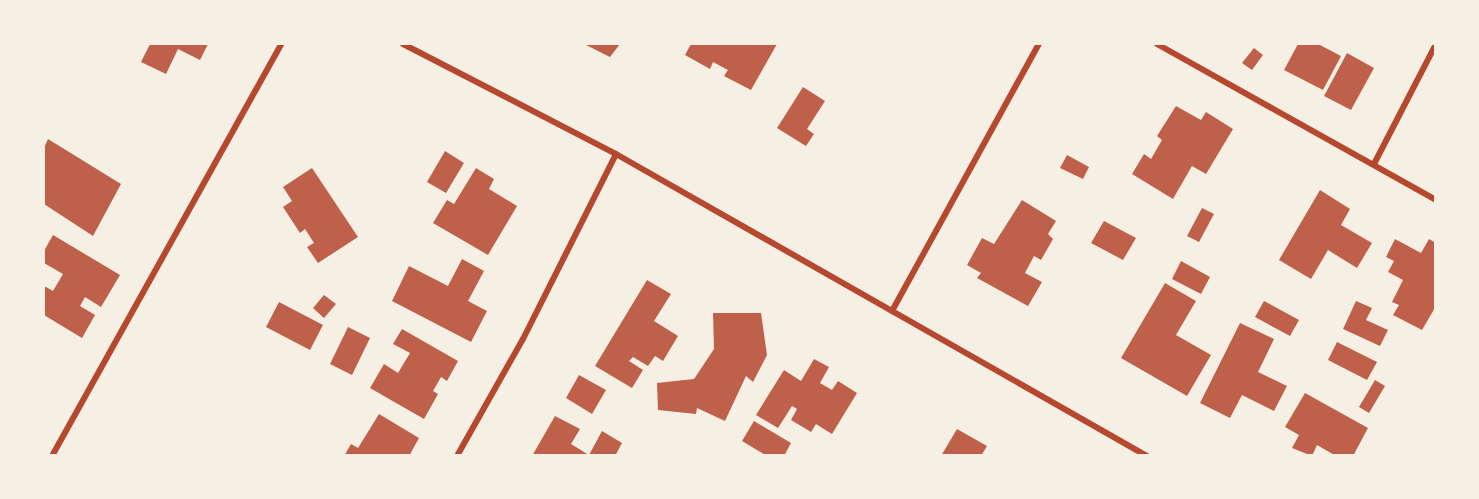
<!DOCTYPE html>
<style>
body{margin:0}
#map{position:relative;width:1479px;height:499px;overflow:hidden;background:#f6efe4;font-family:"Asap Condensed",sans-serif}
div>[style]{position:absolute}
.building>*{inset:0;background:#bf614a}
.minor>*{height:6px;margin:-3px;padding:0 3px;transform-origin:3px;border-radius:3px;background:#b5482f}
span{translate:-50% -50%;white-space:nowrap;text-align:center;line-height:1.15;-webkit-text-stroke:4.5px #f6efe4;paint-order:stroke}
.frame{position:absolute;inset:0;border:45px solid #f6efe4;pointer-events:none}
</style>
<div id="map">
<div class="building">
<div style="clip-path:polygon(150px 44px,208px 44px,200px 60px,178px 49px,166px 74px,141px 62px)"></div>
<div style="clip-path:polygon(584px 44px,620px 44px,610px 57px)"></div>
<div style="clip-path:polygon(691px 44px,777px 44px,751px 90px,724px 76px,728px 70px,713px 62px,710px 69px,685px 55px)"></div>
<div style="clip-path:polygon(1298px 44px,1318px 44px,1341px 56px,1323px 90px,1284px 70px)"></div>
<div style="clip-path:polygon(1254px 48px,1263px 55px,1252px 70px,1242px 63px)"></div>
<div style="clip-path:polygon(1347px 53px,1374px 68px,1351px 110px,1324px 96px)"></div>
<div style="clip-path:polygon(803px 87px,825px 101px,807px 129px,814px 134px,806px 146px,777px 128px)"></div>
<div style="clip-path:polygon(1176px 106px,1201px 120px,1206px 112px,1233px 129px,1206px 174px,1192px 166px,1173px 199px,1132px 174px,1144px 154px,1151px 159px,1162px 140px,1157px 136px)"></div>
<div style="clip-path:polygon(48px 139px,121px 184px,93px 236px,44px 204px,44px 148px)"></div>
<div style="clip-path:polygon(445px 151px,464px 163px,446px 193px,427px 182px)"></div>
<div style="clip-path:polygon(1067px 155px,1089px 167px,1083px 179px,1060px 168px)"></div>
<div style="clip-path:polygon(312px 168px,358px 237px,318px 263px,307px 247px,314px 243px,305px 229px,300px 233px,283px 207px,292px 201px,283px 187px)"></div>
<div style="clip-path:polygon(476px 168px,494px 179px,489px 189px,517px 206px,488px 255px,433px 223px,447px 200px,454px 204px)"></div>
<div style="clip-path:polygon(1320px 190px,1350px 209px,1341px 225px,1372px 243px,1357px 268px,1328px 250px,1311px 279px,1279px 260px)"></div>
<div style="clip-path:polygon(1022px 200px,1056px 221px,1048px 234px,1053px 239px,1041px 260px,1034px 256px,1025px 273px,1042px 282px,1028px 306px,977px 278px,981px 273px,967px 265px,982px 238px,994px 244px)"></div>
<div style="clip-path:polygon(1202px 208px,1214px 214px,1199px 242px,1187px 236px)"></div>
<div style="clip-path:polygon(1104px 221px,1136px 238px,1123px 260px,1091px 243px)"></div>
<div style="clip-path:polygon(53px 235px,120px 275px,101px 307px,85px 297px,80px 306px,95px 315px,82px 338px,44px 315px,44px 286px,53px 291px,63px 274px,44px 263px,44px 251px)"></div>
<div style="clip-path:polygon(1395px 239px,1421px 253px,1429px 239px,1436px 243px,1436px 306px,1422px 330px,1393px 315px,1399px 305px,1392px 302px,1403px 280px,1388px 272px,1394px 261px,1386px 257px)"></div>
<div style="clip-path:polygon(462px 259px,484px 271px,468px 301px,487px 311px,471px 342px,392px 301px,409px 266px,448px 286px)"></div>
<div style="clip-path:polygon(1181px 261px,1210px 277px,1201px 294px,1172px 279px)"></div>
<div style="clip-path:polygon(647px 280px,671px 294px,654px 321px,678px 336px,663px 361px,655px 356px,648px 366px,633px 357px,629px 361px,643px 370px,632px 388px,595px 366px)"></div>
<div style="clip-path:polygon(1165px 283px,1196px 301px,1176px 335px,1211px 355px,1187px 396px,1121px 358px)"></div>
<div style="clip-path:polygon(324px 295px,336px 304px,324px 318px,313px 308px)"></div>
<div style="clip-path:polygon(1264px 301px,1299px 320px,1290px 336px,1255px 317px)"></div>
<div style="clip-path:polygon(1356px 301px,1372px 308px,1366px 320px,1388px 330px,1380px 346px,1343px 329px)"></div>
<div style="clip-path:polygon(279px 302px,323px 325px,310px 350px,266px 327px)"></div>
<div style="clip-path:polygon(713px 313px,761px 313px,767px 355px,753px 382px,746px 376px,725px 421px,697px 408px,696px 414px,658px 410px,657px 383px,694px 379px,714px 349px)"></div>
<div style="clip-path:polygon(1240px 323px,1274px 339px,1258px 372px,1287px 386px,1274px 411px,1242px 395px,1230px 418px,1200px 403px)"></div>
<div style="clip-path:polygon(348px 327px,370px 338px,352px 375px,330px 364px)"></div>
<div style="clip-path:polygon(402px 329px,458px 361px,447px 381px,441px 377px,433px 391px,438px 394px,424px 419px,370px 388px,384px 364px,398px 373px,410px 353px,393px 344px)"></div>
<div style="clip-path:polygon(1337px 342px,1377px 362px,1367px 380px,1328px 360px)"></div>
<div style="clip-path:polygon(814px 359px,829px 367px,820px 383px,832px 390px,838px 381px,857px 393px,832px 434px,816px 424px,811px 432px,791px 420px,797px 409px,792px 406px,778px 428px,756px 415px,784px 370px,801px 381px)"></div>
<div style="clip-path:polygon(579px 375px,606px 390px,592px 414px,566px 398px)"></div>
<div style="clip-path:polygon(1375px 380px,1385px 386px,1369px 413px,1359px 407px)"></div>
<div style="clip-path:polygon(1305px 393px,1368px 428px,1353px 456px,1336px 456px,1317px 445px,1312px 456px,1292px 448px,1299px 435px,1285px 427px)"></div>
<div style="clip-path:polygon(379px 414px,419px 438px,409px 456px,344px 456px,351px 444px,358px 448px)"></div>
<div style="clip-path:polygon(555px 416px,580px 429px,571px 444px,589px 455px,602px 431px,622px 443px,615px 456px,532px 456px)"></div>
<div style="clip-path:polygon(754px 421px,791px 443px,784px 456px,767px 456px,742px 441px)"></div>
<div style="clip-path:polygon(957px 429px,987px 446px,981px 456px,941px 456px)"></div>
</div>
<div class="minor">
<div style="left:403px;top:44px;width:240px;rotate:27.3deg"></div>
<div style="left:616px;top:154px;width:611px;rotate:29.63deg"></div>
<div style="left:1157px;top:44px;width:320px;rotate:29.2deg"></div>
<div style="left:1374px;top:164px;width:135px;rotate:-62.7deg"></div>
<div style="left:892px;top:311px;width:305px;rotate:-61.2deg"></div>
<div style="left:52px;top:456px;width:471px;rotate:-60.9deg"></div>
<div style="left:457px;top:456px;width:134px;rotate:-60.6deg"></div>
<div style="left:523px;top:339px;width:207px;rotate:-63.3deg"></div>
</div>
<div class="frame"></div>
</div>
